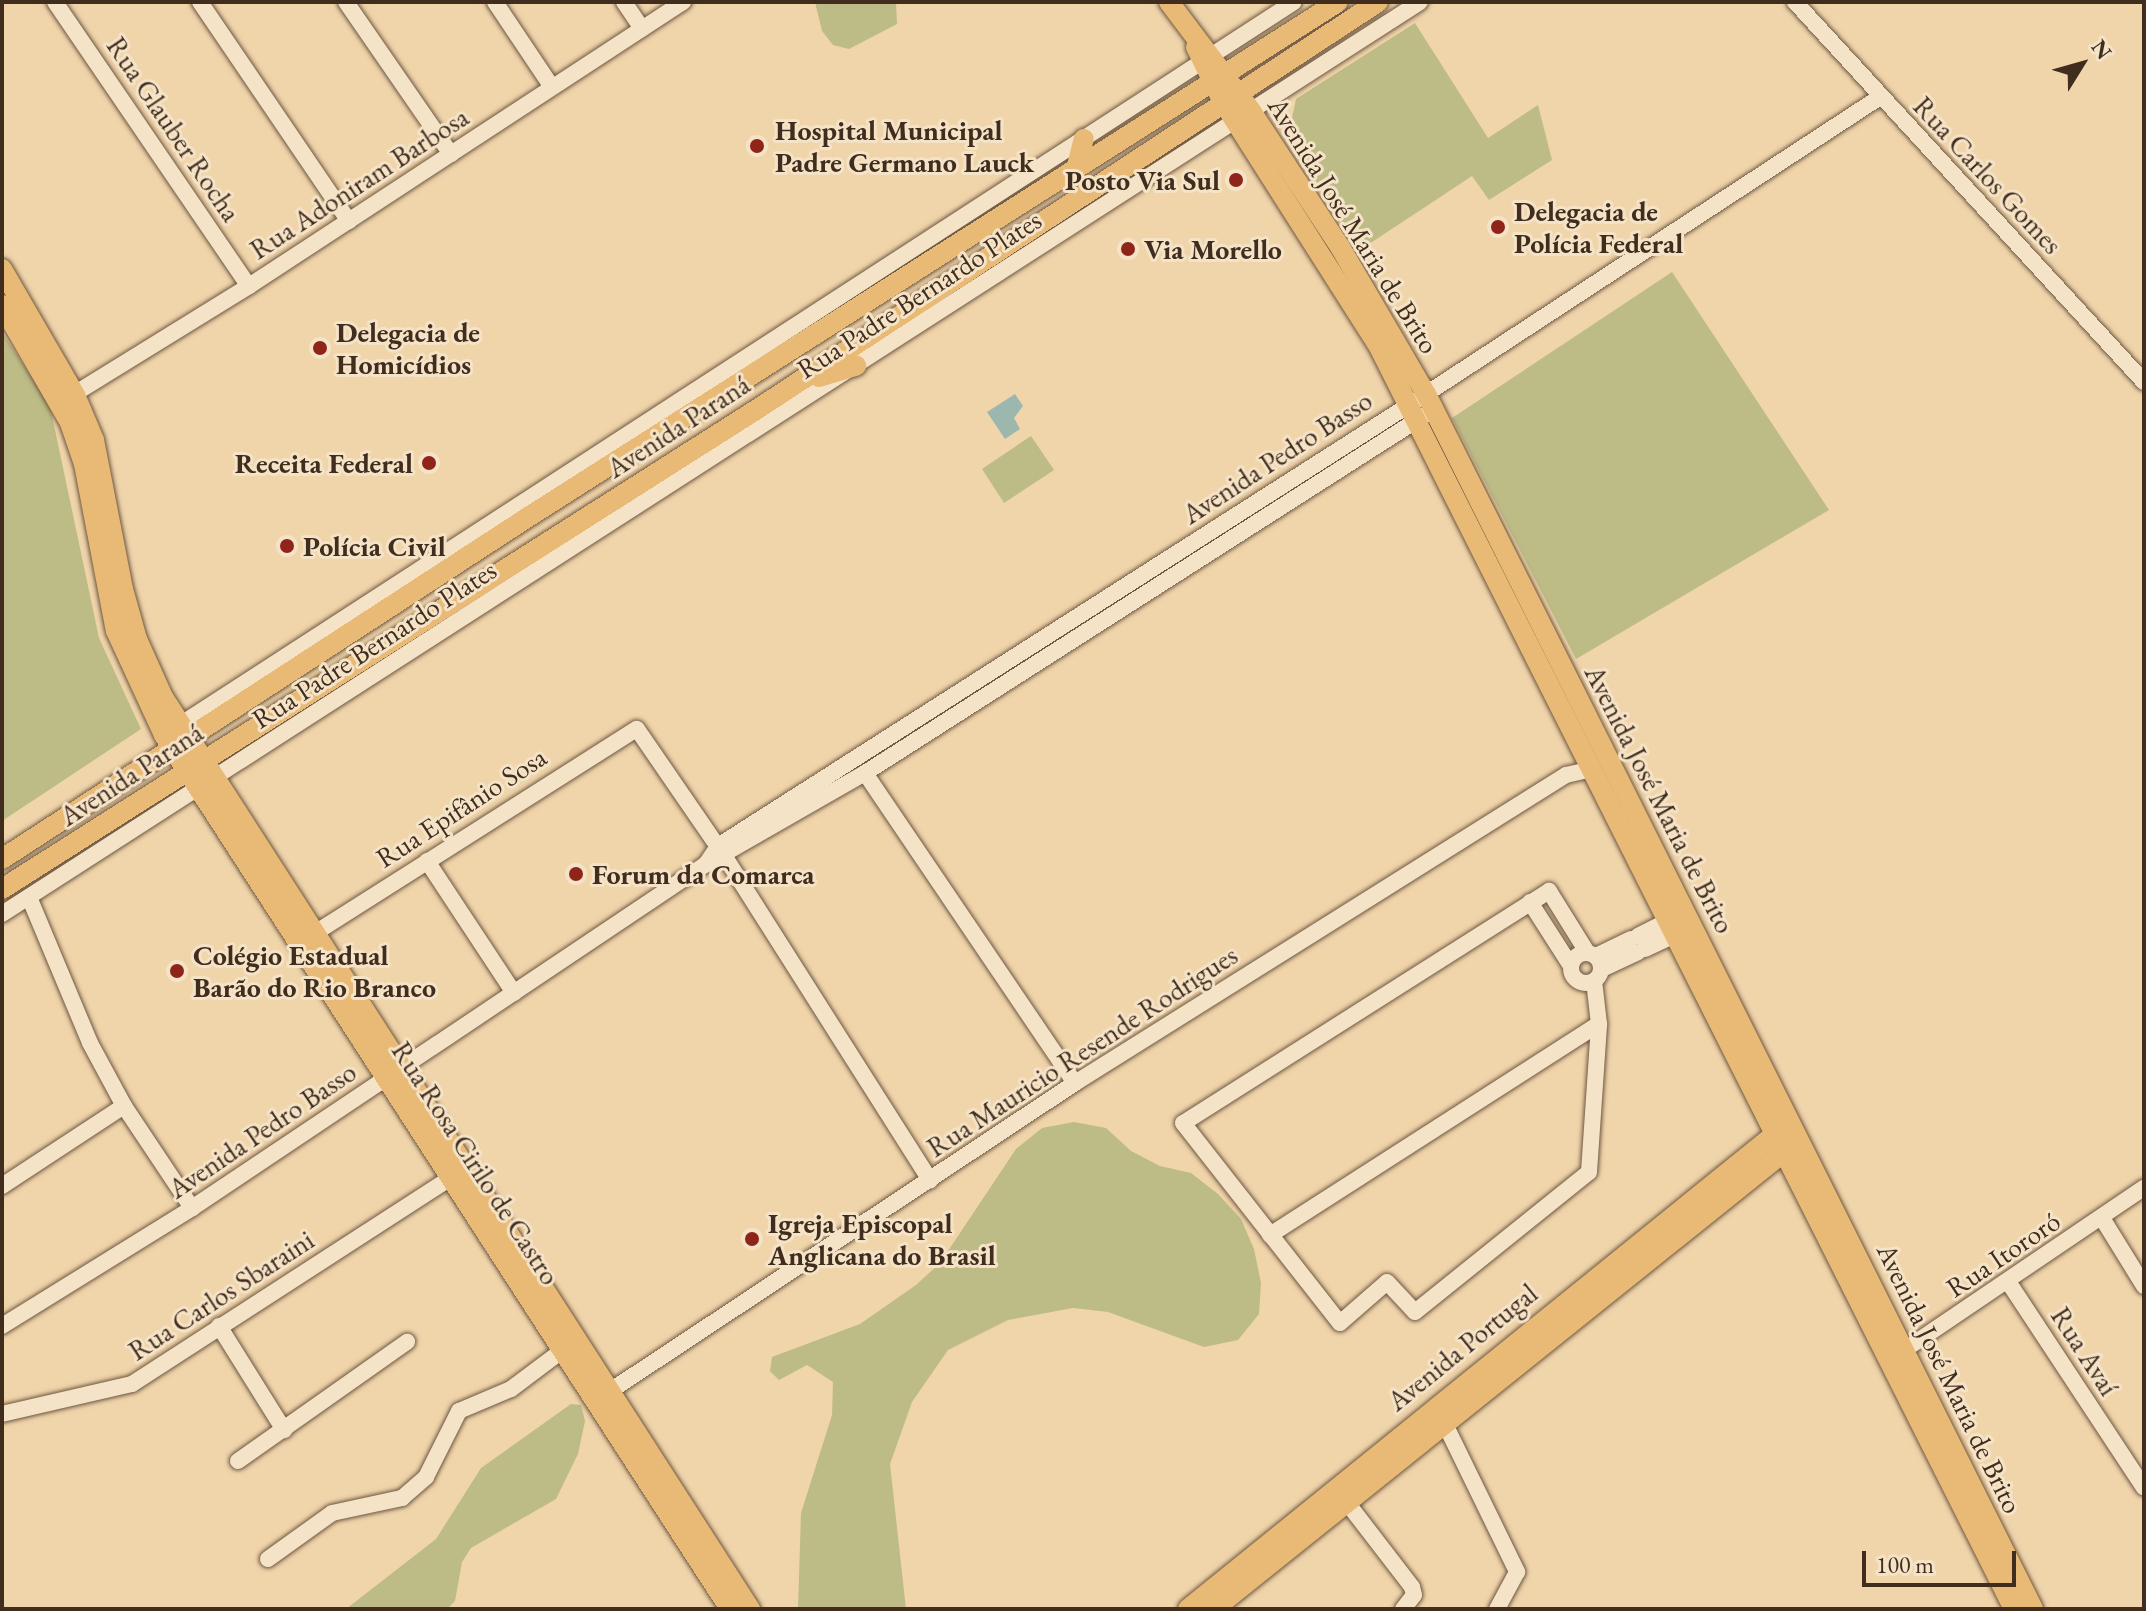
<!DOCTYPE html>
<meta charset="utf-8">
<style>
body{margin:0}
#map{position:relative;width:2146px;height:1611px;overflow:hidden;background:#f0d4aa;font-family:"EB Garamond",serif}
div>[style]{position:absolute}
.green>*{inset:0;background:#bdbc86}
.water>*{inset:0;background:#9bb7ae}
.roads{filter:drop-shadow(0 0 2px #6d5741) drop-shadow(0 0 2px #6d5741)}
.minor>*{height:16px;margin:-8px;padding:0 8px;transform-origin:8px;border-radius:8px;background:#f5e3c8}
.minor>.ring{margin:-8px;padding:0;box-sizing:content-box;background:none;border:16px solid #f5e3c8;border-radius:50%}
.major>*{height:20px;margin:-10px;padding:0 10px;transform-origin:10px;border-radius:10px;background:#e8ba75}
.dots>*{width:22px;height:22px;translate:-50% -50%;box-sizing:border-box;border:4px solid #f5e3c8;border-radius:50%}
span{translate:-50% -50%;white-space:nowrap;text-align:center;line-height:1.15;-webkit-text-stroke:6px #f5e3c8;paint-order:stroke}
.street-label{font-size:28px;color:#412d1e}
.poi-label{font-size:28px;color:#412d1e;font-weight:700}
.left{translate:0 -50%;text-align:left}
.right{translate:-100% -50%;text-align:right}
.frame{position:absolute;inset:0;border:4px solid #412d1e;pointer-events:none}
.north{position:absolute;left:2042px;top:24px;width:80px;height:80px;-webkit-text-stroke:6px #f5e3c8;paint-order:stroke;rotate:53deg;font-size:22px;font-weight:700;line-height:32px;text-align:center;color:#412d1e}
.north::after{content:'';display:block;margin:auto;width:28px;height:36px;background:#412d1e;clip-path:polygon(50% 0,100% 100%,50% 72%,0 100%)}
.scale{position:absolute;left:1862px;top:1551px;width:154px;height:36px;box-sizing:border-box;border:4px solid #412d1e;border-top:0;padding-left:10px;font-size:24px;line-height:28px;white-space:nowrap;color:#412d1e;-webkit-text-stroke:6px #f5e3c8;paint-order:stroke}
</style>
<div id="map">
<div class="green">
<div style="clip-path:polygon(815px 2px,896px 2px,897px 24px,849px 49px,833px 45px,822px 31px)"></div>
<div style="clip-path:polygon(1415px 23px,1488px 138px,1538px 105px,1552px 160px,1489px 200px,1472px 176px,1360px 250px,1288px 137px,1296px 99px)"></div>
<div style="clip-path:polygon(1672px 272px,1829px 510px,1576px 659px,1452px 418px)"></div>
<div style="clip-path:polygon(2px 332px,50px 406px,99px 638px,141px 729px,2px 821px)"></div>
<div style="clip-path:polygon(1031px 436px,1054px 470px,1004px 503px,982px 469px)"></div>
<div style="clip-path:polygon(1074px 1122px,1106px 1128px,1131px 1151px,1160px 1166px,1191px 1173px,1218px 1194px,1241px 1219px,1254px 1249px,1261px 1283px,1259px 1314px,1238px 1340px,1204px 1347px,1108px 1312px,1073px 1308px,1008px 1320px,948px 1350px,912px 1402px,890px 1464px,906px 1609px,798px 1609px,801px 1513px,832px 1415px,833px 1382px,807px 1365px,779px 1380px,770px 1371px,772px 1357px,860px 1324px,916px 1285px,940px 1263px,1016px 1149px,1042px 1128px)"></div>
<div style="clip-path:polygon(571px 1404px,581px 1405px,585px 1421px,578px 1454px,556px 1499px,471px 1548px,462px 1562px,455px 1601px,447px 1609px,346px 1609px,436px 1539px,481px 1468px)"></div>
</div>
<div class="water">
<div style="clip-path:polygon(1015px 394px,1023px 406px,1014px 418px,1020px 429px,1005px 439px,987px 412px)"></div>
</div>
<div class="roads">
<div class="minor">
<div style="left:55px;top:2px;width:344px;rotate:55.7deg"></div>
<div style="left:200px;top:2px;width:265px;rotate:55.8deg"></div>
<div style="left:346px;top:2px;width:185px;rotate:55.4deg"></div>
<div style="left:495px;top:2px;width:102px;rotate:56.2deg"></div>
<div style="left:624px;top:2px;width:32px;rotate:56deg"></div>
<div style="left:1795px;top:2px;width:516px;rotate:47.43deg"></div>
<div style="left:66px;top:399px;width:215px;rotate:-31.7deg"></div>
<div style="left:249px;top:286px;width:519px;rotate:-33.2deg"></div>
<div style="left:172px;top:730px;width:1337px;rotate:-32.98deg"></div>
<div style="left:865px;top:773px;width:374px;rotate:55.9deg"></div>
<div style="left:427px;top:861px;width:158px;rotate:56.6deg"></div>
<div style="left:706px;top:864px;width:22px;rotate:-56deg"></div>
<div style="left:718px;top:846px;width:840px;rotate:-32.55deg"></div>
<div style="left:1426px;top:394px;width:543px;rotate:-33.19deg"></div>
<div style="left:29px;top:897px;width:158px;rotate:67.3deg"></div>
<div style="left:90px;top:1043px;width:72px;rotate:61.6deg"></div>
<div style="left:124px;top:1106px;width:123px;rotate:56.3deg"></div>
<div style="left:1530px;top:902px;width:76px;rotate:57.4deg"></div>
<div style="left:2px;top:914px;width:1686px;rotate:-32.75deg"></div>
<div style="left:315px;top:933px;width:381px;rotate:-32.4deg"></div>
<div style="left:637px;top:729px;width:155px;rotate:55.5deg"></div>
<div style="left:725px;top:857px;width:383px;rotate:57.6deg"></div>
<div style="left:1638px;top:936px;width:34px;rotate:-27deg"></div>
<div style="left:1645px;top:949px;width:33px;rotate:-25deg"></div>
<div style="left:1587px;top:952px;width:72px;rotate:-121.9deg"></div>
<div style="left:1549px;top:891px;width:433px;rotate:147.6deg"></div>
<div style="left:1183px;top:1123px;width:254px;rotate:51.9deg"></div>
<div style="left:1340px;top:1323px;width:62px;rotate:-41.1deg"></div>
<div style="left:1387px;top:1282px;width:41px;rotate:47deg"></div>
<div style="left:1415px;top:1312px;width:223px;rotate:-38.8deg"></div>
<div style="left:1589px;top:1172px;width:148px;rotate:-86.1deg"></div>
<div style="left:1599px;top:1024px;width:43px;rotate:-96.6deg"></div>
<div class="ring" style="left:1571px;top:953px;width:14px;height:14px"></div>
<div style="left:1596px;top:956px;width:39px;rotate:-26deg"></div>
<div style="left:1602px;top:969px;width:40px;rotate:-25deg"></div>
<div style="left:2px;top:1186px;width:146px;rotate:-33.3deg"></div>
<div style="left:2102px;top:1218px;width:80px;rotate:58.3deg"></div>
<div style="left:1270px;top:1235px;width:391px;rotate:-32.7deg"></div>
<div style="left:2009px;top:1283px;width:245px;rotate:56.6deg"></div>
<div style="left:2px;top:1326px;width:224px;rotate:-31.8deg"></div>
<div style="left:192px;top:1208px;width:618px;rotate:-33.79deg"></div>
<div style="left:706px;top:864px;width:183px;rotate:-29.8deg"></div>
<div style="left:865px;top:773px;width:665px;rotate:-32.59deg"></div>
<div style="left:219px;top:1326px;width:123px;rotate:58deg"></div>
<div style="left:1894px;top:1357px;width:302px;rotate:-34.1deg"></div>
<div style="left:601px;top:1397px;width:569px;rotate:-33.52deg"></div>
<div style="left:1075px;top:1083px;width:580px;rotate:-32.1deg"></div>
<div style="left:1566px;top:775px;width:27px;rotate:-13deg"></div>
<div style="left:2px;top:1414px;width:133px;rotate:-13deg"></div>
<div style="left:132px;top:1384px;width:388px;rotate:-32.9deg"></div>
<div style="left:1444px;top:1422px;width:167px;rotate:64deg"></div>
<div style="left:1517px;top:1572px;width:42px;rotate:118.4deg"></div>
<div style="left:238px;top:1461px;width:207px;rotate:-35.2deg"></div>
<div style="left:1345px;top:1500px;width:110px;rotate:52.4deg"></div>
<div style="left:1412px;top:1587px;width:8px;rotate:76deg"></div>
<div style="left:1414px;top:1595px;width:18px;rotate:128deg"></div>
<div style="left:268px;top:1559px;width:79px;rotate:-35.7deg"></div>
<div style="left:332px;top:1513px;width:72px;rotate:-12.1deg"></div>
<div style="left:402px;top:1498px;width:32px;rotate:-41deg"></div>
<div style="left:426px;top:1477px;width:74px;rotate:-63.4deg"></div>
<div style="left:459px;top:1411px;width:56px;rotate:-22.9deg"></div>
<div style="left:511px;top:1389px;width:66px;rotate:-37deg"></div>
</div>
<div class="major">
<div style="left:1169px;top:2px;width:136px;rotate:53deg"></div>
<div style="left:1251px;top:111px;width:163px;rotate:56.8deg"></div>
<div style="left:1340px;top:247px;width:170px;rotate:59.7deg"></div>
<div style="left:1426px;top:394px;width:1358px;rotate:63.45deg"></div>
<div style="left:1196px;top:47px;width:61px;rotate:63.9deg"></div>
<div style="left:1223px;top:102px;width:288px;rotate:57.5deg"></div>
<div style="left:1378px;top:345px;width:1415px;rotate:63.29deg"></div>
<div style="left:1076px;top:170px;width:32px;rotate:-76deg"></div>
<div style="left:2px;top:269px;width:146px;rotate:59.9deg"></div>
<div style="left:75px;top:395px;width:49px;rotate:67.1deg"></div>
<div style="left:94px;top:440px;width:152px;rotate:79deg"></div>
<div style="left:123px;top:589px;width:52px;rotate:74.4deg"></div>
<div style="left:137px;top:639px;width:64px;rotate:65.9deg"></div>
<div style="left:163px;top:697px;width:1085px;rotate:57.23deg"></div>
<div style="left:2px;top:305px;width:136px;rotate:60deg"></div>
<div style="left:70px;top:423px;width:43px;rotate:71.1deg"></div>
<div style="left:84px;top:464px;width:170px;rotate:79.2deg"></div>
<div style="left:116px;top:631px;width:115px;rotate:65.2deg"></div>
<div style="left:164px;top:735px;width:1041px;rotate:57.07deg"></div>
<div style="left:819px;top:377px;width:39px;rotate:-17deg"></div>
<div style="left:2px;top:859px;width:637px;rotate:-33.02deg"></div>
<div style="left:536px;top:512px;width:950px;rotate:-32.45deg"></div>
<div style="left:2px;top:889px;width:893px;rotate:-32.43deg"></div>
<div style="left:756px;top:410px;width:744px;rotate:-33.26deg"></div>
<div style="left:1188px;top:1609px;width:768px;rotate:-38.97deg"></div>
<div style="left:1214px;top:1609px;width:743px;rotate:-38.72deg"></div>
</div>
</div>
<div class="dots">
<div style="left:757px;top:146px;background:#8f2418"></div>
<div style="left:1236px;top:180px;background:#8f2418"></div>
<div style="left:1498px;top:227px;background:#8f2418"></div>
<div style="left:1128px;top:249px;background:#8f2418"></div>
<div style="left:320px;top:348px;background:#8f2418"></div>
<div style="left:429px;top:463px;background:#8f2418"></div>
<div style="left:287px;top:546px;background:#8f2418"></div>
<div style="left:576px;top:874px;background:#8f2418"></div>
<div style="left:177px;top:971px;background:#8f2418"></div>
<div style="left:752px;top:1239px;background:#8f2418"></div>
</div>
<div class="street-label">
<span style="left:174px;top:129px;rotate:56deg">Rua Glauber Rocha</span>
<span style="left:1988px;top:175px;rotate:47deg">Rua Carlos Gomes</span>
<span style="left:359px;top:183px;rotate:-33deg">Rua Adoniram Barbosa</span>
<span style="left:1354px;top:225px;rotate:58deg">Avenida José Maria de Brito</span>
<span style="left:919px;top:294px;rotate:-33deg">Rua Padre Bernardo Plates</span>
<span style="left:678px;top:426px;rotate:-33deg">Avenida Paraná</span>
<span style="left:1277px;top:457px;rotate:-33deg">Avenida Pedro Basso</span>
<span style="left:374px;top:644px;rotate:-33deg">Rua Padre Bernardo Plates</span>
<span style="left:131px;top:774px;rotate:-33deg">Avenida Paraná</span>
<span style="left:1660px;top:799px;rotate:63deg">Avenida José Maria de Brito</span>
<span style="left:461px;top:807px;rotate:-33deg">Rua Epifânio Sosa</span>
<span style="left:1082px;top:1051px;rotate:-33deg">Rua Mauricio Resende Rodrigues</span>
<span style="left:262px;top:1130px;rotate:-34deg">Avenida Pedro Basso</span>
<span style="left:476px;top:1163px;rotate:57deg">Rua Rosa Cirilo de Castro</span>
<span style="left:2003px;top:1254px;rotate:-34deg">Rua Itororó</span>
<span style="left:221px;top:1295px;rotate:-33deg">Rua Carlos Sbaraini</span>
<span style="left:1462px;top:1347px;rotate:-39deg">Avenida Portugal</span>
<span style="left:2085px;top:1351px;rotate:57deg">Rua Avaí</span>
<span style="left:1950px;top:1378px;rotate:64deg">Avenida José Maria de Brito</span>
</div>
<div class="poi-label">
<span class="left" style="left:775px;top:146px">Hospital Municipal<br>Padre Germano Lauck</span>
<span class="right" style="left:1220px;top:180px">Posto Via Sul</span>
<span class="left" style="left:1514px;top:227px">Delegacia de<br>Polícia Federal</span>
<span class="left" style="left:1144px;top:249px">Via Morello</span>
<span class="left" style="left:336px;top:348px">Delegacia de<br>Homicídios</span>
<span class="right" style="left:413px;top:463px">Receita Federal</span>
<span class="left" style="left:303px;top:546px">Polícia Civil</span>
<span class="left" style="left:592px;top:874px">Forum da Comarca</span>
<span class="left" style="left:193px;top:971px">Colégio Estadual<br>Barão do Rio Branco</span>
<span class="left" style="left:768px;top:1239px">Igreja Episcopal<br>Anglicana do Brasil</span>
</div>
<div class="frame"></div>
<div class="north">N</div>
<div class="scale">100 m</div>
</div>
